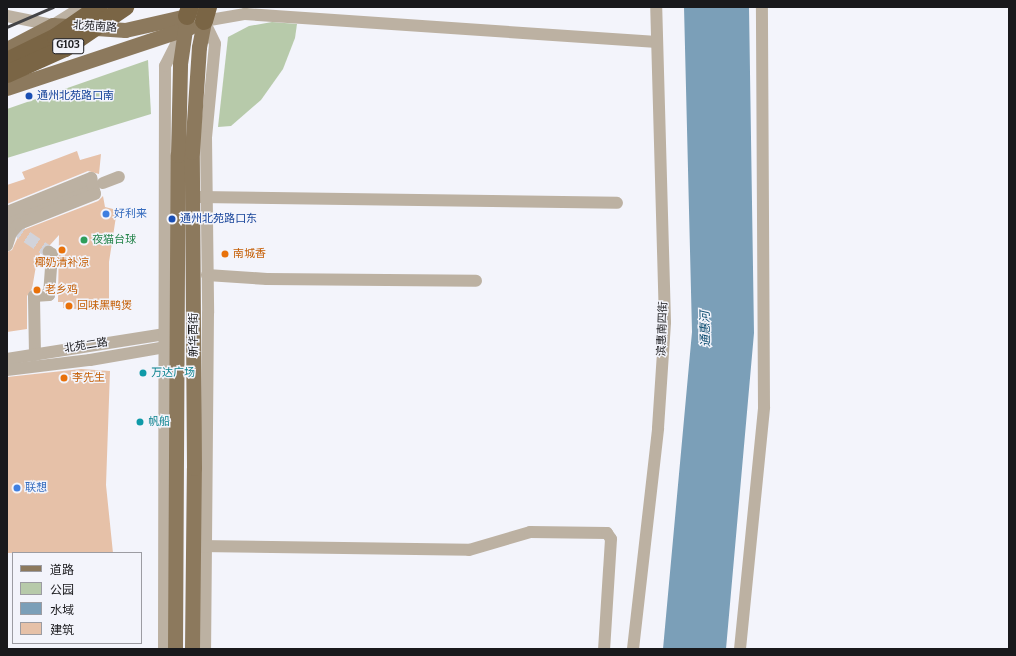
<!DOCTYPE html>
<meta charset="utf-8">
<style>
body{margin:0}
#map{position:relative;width:1016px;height:656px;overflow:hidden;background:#f3f4fb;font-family:Bitter,"Noto Sans SC",serif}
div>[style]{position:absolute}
.green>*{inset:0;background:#b7caaa}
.water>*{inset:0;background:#7b9fb8}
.building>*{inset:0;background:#e6c1a8}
.minor-tunnel>*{height:12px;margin-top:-6px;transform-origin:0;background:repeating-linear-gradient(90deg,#d2d3da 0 12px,transparent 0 18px)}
.minor>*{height:12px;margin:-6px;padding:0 6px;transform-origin:6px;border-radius:6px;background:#bcb1a2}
.major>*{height:15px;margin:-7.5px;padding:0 7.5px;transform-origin:7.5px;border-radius:7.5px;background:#8c795d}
.highway>*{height:18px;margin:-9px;padding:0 9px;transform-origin:9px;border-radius:9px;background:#7a6545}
.rail>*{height:2.5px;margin:-1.25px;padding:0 1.25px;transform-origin:1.25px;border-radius:1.25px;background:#444447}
.minor-bridge>*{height:12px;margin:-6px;padding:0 6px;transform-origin:6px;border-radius:6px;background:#bcb1a2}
.highway-bridge>*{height:18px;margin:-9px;padding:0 9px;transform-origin:9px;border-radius:9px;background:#7a6545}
.dots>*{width:11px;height:11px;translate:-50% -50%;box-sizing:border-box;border:2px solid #f3f4fb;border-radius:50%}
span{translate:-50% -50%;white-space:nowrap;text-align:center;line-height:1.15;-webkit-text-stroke:3px #f3f4fb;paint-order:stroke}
.shield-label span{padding:1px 3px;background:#f3f4fb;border:1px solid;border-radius:3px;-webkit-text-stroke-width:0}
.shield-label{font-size:10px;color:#19191c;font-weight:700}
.street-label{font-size:11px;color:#19191c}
.transit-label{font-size:11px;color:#164399}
.left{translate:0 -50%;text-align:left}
.shop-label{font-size:11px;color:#366cbe}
.leisure-label{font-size:11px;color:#27864d}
.food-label{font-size:11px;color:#c56008}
.culture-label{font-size:11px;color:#0d838f}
.water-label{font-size:12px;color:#104f72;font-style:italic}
.frame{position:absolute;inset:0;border:8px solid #19191c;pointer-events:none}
.legend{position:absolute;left:12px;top:552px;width:130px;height:92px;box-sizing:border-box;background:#f3f4fb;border:1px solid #9c9ca2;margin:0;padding:5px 7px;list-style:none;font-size:12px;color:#19191c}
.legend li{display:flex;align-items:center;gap:8px;height:20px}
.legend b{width:20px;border:1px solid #9c9ca2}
</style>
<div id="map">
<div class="green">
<div style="clip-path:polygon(272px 22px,297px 24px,295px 38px,283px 69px,261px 100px,231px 126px,218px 127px,228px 37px,249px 26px)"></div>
<div style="clip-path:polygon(148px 60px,151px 114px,7px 158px,7px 109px)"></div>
</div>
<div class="water">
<div style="clip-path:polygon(684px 7px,749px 7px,754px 333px,726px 649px,663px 649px,692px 332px)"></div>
</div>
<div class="building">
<div style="clip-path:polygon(77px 151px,80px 160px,101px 154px,99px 174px,88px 171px,7px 204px,7px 185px,25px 179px,22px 172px)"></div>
<div style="clip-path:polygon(103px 196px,105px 207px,117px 210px,109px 262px,109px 311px,63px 308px,63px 302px,58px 302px,59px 235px,50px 245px,43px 248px,37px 260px,32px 289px,27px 296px,27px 329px,7px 332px,7px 252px,12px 250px,18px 237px,23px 230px,98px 201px)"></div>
<div style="clip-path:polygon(81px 369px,110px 371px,106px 485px,113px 553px,7px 553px,7px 377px)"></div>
</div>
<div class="minor-tunnel">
<div style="left:12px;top:227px;width:45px;rotate:34deg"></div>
</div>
<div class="minor">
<div style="left:7px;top:16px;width:47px;rotate:11.1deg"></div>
<div style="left:53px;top:25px;width:34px;rotate:-32deg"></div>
<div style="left:204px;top:21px;width:25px;rotate:64deg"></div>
<div style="left:215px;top:44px;width:93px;rotate:95.5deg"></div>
<div style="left:206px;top:137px;width:176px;rotate:89.3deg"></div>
<div style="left:208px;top:313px;width:336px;rotate:90.5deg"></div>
<div style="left:204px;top:21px;width:42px;rotate:-9.7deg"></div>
<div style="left:245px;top:14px;width:413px;rotate:3.9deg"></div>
<div style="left:103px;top:183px;width:17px;rotate:-21deg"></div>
<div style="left:199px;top:197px;width:418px;rotate:0.8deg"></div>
<div style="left:7px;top:225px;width:8px;rotate:-60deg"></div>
<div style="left:11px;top:218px;width:81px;rotate:-20.9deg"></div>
<div style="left:207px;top:275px;width:60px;rotate:3.8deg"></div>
<div style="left:267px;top:279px;width:209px;rotate:0.5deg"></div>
<div style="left:35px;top:355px;width:59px;rotate:-91deg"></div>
<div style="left:34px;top:296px;width:15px;rotate:-4deg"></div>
<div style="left:49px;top:295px;width:41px;rotate:-85.8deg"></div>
<div style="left:52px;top:254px;width:4px;rotate:-146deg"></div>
<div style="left:7px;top:359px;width:160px;rotate:-9deg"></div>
<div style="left:7px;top:370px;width:84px;rotate:-6.9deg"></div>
<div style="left:90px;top:360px;width:76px;rotate:-9.8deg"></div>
<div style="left:199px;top:546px;width:270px;rotate:0.8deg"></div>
<div style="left:469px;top:550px;width:64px;rotate:-16.4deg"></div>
<div style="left:530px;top:532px;width:77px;rotate:0.7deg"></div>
<div style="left:607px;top:533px;width:7px;rotate:56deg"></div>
<div style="left:611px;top:539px;width:110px;rotate:93.6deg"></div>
<div style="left:164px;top:649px;width:583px;rotate:-89.9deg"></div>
<div style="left:165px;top:66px;width:35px;rotate:-63deg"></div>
<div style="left:633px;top:649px;width:222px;rotate:-83.5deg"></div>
<div style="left:658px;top:428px;width:106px;rotate:-86.2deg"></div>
<div style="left:665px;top:322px;width:315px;rotate:-91.6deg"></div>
<div style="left:740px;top:649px;width:243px;rotate:-84.3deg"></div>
<div style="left:764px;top:407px;width:400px;rotate:-90.3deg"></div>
</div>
<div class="major">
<div style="left:7px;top:49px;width:52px;rotate:-27.6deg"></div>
<div style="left:53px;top:25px;width:72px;rotate:4deg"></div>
<div style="left:125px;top:30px;width:64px;rotate:-12.7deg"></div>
<div style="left:7px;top:88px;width:193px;rotate:-18.4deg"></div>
<div style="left:175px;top:649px;width:494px;rotate:-89.7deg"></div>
<div style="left:178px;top:155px;width:91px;rotate:-88.7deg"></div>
<div style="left:180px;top:64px;width:49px;rotate:-81.7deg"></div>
<div style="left:192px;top:649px;width:181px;rotate:-89.4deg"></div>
<div style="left:194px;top:468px;width:316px;rotate:-90.4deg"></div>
<div style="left:192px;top:152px;width:105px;rotate:-86.2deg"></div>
<div style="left:199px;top:47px;width:26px;rotate:-79deg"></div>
</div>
<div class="highway">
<div style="left:187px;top:16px;width:9px;rotate:-72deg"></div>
<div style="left:204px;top:21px;width:15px;rotate:-74deg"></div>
</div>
<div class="rail">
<div style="left:7px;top:27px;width:50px;rotate:-23.5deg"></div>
</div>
<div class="minor-bridge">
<div style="left:7px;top:212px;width:91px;rotate:-22deg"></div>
<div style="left:91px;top:178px;width:16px;rotate:76deg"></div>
<div style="left:95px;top:194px;width:82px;rotate:158.5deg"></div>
<div style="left:19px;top:224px;width:12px;rotate:132deg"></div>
<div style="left:11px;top:233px;width:13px;rotate:108deg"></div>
</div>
<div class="highway-bridge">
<div style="left:7px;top:61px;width:55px;rotate:-26.1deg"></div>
<div style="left:56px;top:37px;width:52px;rotate:-34.9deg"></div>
<div style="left:7px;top:74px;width:64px;rotate:-24.1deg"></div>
<div style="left:65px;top:48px;width:73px;rotate:-34.3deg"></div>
</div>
<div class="dots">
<div style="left:29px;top:96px;background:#1a4fb4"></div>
<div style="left:106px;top:214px;background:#3f7fe0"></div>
<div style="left:172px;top:219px;background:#1a4fb4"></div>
<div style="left:84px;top:240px;background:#2e9e5b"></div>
<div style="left:62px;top:250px;background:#e8710a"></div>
<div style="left:225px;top:254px;background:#e8710a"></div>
<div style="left:37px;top:290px;background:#e8710a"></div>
<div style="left:69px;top:306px;background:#e8710a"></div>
<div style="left:143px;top:373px;background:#0f9aa8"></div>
<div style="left:64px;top:378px;background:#e8710a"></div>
<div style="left:140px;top:422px;background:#0f9aa8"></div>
<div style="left:17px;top:488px;background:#3f7fe0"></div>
</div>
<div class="shield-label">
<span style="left:68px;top:46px">G103</span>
</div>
<div class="street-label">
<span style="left:95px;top:27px;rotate:4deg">北苑南路</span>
<span style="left:663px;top:329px;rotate:-88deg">滨惠南四街</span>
<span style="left:194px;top:335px;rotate:-90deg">新华西街</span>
<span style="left:86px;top:346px;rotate:-9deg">北苑二路</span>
</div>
<div class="transit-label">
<span class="left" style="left:37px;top:96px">通州北苑路口南</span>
<span class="left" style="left:180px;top:219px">通州北苑路口东</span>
</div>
<div class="shop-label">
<span class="left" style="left:114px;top:214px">好利来</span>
<span class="left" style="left:25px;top:488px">联想</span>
</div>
<div class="leisure-label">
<span class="left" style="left:92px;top:240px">夜猫台球</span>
</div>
<div class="food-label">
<span class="left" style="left:233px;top:254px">南城香</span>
<span style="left:62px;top:263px">椰奶清补凉</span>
<span class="left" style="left:45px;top:290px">老乡鸡</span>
<span class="left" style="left:77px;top:306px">回味黑鸭煲</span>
<span class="left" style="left:72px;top:378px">李先生</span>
</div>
<div class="culture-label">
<span class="left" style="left:151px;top:373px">万达广场</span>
<span class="left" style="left:148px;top:422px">帆船</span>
</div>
<div class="water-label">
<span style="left:706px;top:329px;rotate:-91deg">通惠河</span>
</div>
<div class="frame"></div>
<ul class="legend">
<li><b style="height:5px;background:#8c795d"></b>道路</li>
<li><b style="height:11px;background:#b7caaa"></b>公园</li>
<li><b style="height:11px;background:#7b9fb8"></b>水域</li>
<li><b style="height:11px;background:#e6c1a8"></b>建筑</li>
</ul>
</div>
